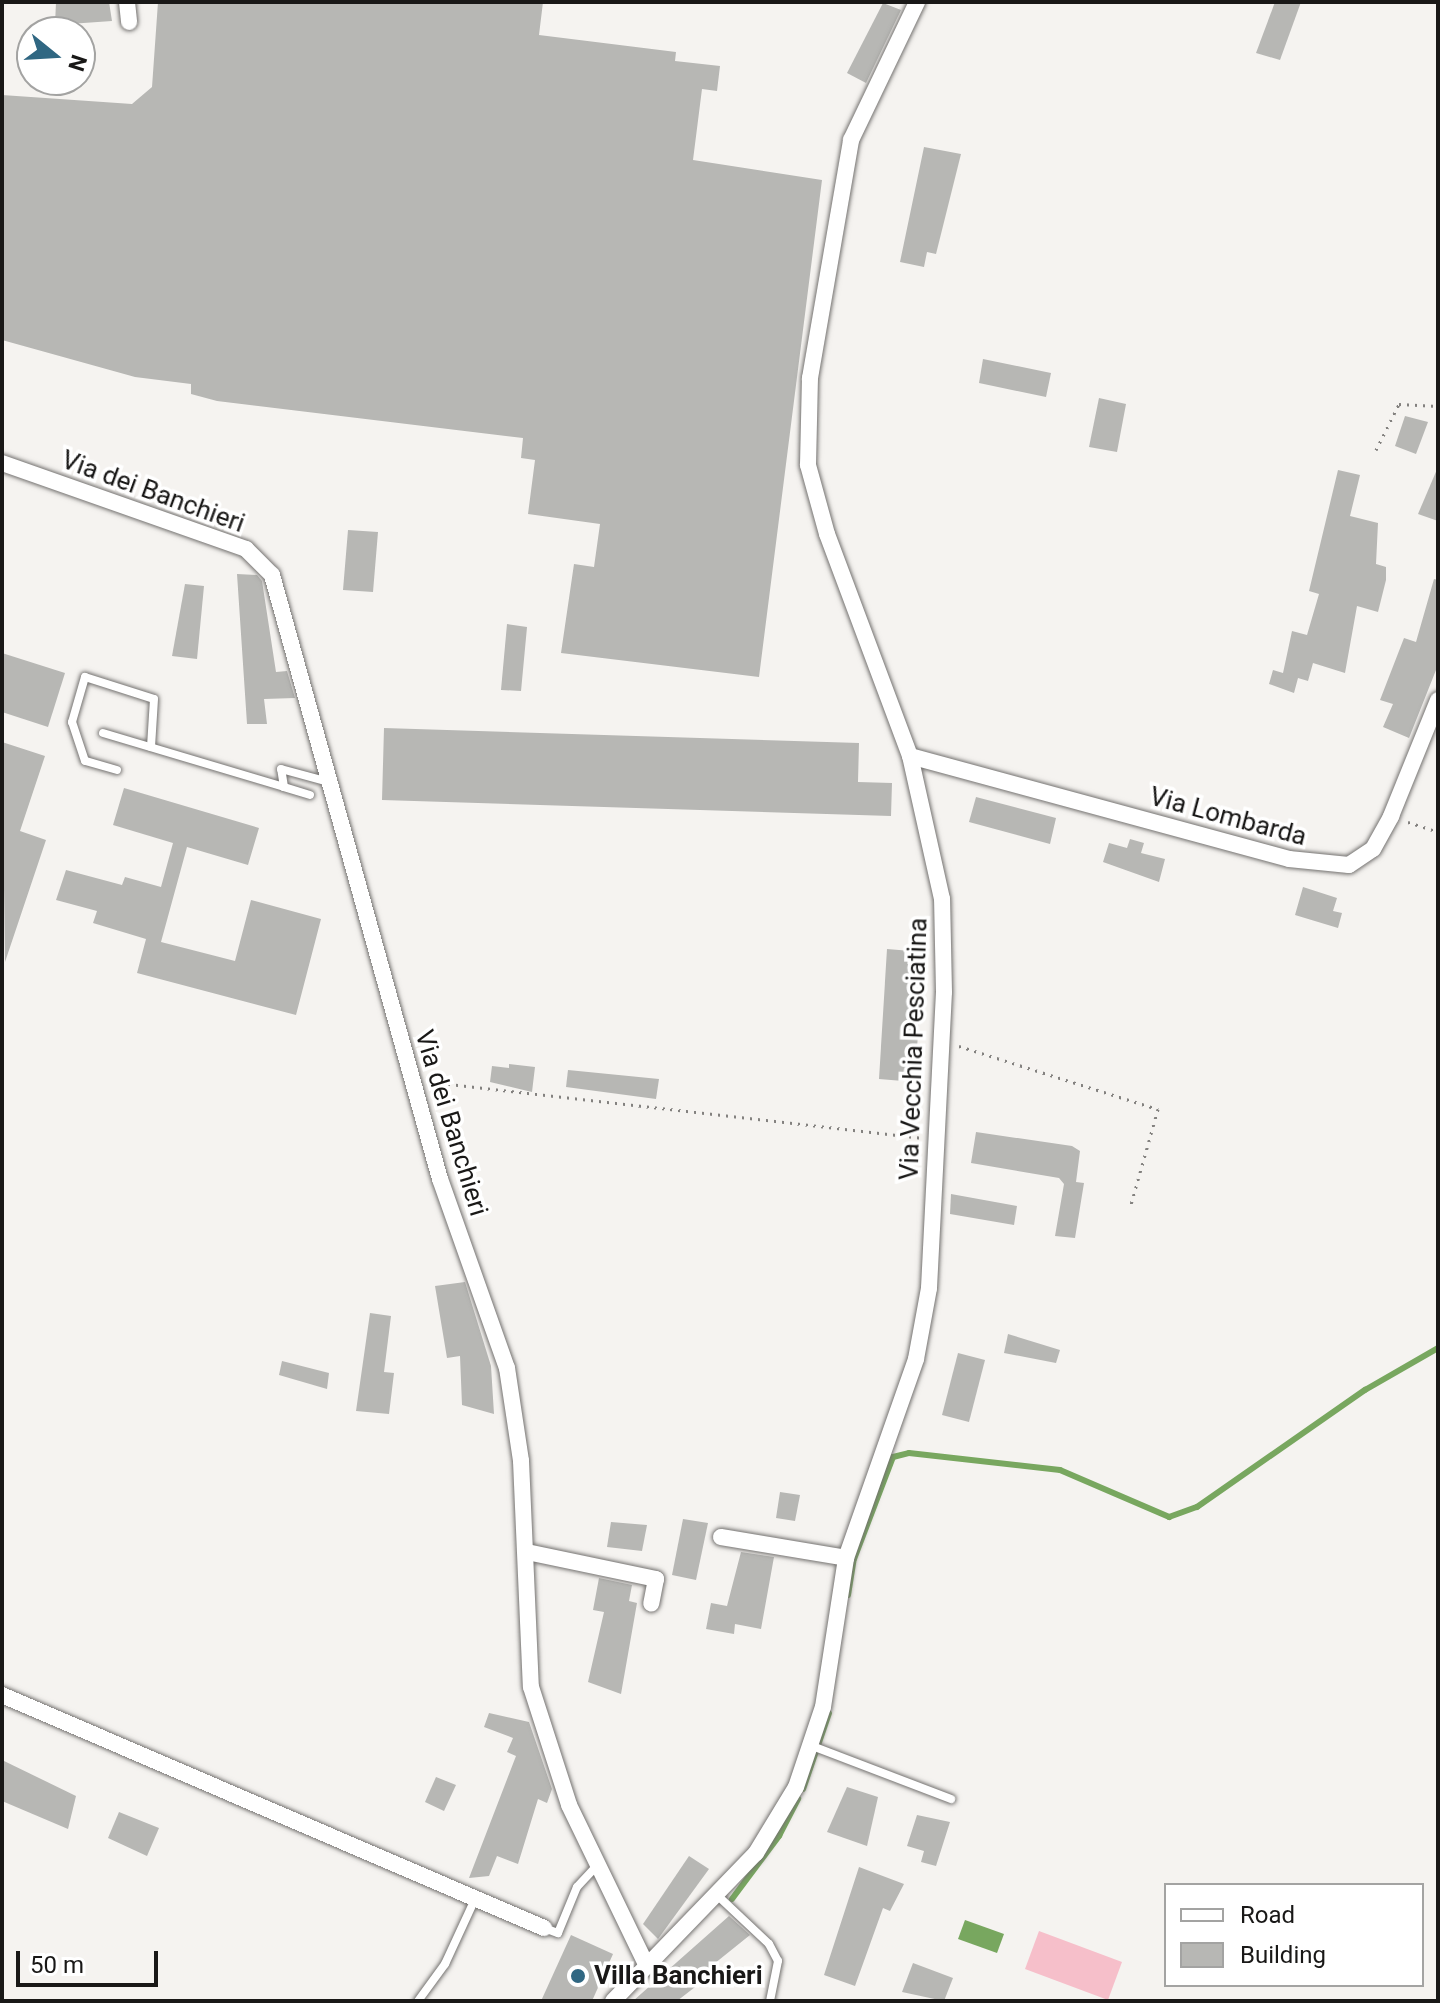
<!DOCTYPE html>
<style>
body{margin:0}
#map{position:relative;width:1440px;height:2003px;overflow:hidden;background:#f5f3f0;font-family:Roboto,sans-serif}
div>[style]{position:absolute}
.green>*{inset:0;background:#f6bfca}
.water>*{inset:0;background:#78a75f}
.stream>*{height:6px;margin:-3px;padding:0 3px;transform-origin:3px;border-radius:3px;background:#78a75f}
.building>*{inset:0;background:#b7b7b4}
.path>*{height:3px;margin-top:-1.5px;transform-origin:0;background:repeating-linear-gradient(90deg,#83817f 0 2px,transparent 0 8px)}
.roads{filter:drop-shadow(0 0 2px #747270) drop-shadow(0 0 2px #747270)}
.lane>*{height:8px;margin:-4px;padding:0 4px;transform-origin:4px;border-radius:4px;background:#fff}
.street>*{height:16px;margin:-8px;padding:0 8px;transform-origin:8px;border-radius:8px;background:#fff}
.dots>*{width:22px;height:22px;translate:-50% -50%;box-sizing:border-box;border:4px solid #fff;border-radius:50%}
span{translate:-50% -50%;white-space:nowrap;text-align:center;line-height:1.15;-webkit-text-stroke:7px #fff;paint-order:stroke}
.street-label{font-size:26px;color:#191817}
.poi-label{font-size:26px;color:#191817;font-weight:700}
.left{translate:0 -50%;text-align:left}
.frame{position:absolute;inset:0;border:4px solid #191817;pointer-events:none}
.legend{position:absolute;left:1164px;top:1883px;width:260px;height:104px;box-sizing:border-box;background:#fff;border:2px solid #a3a3a2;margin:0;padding:10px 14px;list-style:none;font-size:24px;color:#191817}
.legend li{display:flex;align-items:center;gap:16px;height:40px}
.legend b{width:40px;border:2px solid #a3a3a2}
.north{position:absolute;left:16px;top:16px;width:80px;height:80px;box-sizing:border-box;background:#fff;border:2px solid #a3a3a2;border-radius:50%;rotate:108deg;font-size:22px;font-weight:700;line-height:32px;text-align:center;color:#191817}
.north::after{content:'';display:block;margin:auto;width:28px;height:36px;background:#306782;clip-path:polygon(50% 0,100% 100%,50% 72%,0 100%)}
.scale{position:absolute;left:16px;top:1951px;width:142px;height:36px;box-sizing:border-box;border:4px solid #191817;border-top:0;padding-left:10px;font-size:24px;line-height:28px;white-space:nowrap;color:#191817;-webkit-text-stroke:6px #fff;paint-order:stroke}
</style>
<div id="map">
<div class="green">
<div style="clip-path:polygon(1039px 1931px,1122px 1962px,1108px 2000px,1025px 1969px)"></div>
</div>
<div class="water">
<div style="clip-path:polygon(965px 1920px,1004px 1934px,997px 1953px,958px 1939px)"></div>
</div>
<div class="stream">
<div style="left:848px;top:1595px;width:36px;rotate:-81deg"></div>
<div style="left:854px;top:1559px;width:109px;rotate:-69.1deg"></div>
<div style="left:893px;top:1457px;width:16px;rotate:-14deg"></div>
<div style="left:909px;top:1453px;width:152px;rotate:6.4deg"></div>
<div style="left:1060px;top:1470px;width:119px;rotate:23.3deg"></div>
<div style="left:1169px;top:1517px;width:30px;rotate:-20deg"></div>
<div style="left:1197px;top:1507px;width:205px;rotate:-34.9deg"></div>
<div style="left:1365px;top:1390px;width:84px;rotate:-29.9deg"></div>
<div style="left:803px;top:1789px;width:80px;rotate:-71.1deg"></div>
<div style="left:732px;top:1899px;width:79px;rotate:-53.3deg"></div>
<div style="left:779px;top:1836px;width:42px;rotate:-62.8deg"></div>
</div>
<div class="building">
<div style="clip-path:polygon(56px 2px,109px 2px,112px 21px,55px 25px)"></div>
<div style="clip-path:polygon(158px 2px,543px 2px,539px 35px,676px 52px,675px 61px,720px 66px,717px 91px,702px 89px,693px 160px,822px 180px,759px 677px,561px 653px,574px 564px,594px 567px,600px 524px,528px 514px,535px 460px,521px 458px,523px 438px,217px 401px,191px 394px,191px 384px,135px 377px,2px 340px,2px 95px,132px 104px,152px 87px)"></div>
<div style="clip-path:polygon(1275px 2px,1301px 2px,1280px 60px,1256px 53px)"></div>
<div style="clip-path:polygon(883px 3px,901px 10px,866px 83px,847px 73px)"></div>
<div style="clip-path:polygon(924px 147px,961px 154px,936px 254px,927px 252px,924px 267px,900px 262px)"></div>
<div style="clip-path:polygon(983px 359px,1051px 373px,1046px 397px,979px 383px)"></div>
<div style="clip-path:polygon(1099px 398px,1126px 404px,1117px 452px,1089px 447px)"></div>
<div style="clip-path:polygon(1405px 416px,1428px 422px,1416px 454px,1395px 446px)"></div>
<div style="clip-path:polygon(1438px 467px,1438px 521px,1418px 514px)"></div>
<div style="clip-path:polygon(1338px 470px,1360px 475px,1350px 516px,1378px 523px,1376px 564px,1386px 567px,1386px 580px,1378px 612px,1357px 606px,1345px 673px,1313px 663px,1308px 681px,1298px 678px,1294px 693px,1269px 684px,1273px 670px,1283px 673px,1292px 631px,1307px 635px,1319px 594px,1309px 591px)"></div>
<div style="clip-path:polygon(348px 530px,378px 532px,373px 592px,343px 590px)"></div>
<div style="clip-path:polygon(237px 574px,257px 575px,262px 581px,276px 672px,287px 671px,295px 698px,264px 699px,267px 724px,247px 724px)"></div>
<div style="clip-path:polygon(1434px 579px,1438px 580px,1438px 665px,1409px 738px,1383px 727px,1393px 704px,1380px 700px,1404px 638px,1416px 642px)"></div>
<div style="clip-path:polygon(185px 584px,204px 586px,197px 659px,172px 656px)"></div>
<div style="clip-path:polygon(507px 624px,527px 627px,521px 691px,501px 690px)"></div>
<div style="clip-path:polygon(2px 653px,65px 673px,48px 727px,2px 712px)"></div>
<div style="clip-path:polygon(384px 728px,859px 743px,858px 782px,892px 783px,891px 816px,382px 800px)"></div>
<div style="clip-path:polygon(2px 742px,45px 756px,20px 831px,46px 840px,5px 962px)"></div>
<div style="clip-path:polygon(124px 788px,259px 828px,248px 865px,187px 847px,161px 942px,235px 961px,251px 900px,321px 919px,296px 1015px,137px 973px,146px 939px,93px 923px,97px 911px,56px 900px,66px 870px,122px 885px,125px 877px,161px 887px,173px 843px,113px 825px)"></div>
<div style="clip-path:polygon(976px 797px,1056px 818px,1050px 844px,969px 822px)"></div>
<div style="clip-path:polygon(1130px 839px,1144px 843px,1141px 853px,1165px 859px,1159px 882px,1103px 862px,1109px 843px,1127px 848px)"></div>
<div style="clip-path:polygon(1303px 887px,1337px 898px,1333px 911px,1342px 913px,1338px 928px,1295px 915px)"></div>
<div style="clip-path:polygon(887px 949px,923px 952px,915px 1082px,879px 1079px)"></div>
<div style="clip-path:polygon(509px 1064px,535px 1067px,532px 1092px,490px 1082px,492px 1066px,509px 1068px)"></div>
<div style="clip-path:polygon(568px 1070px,659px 1079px,656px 1099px,566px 1087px)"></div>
<div style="clip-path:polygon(976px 1132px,1072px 1146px,1080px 1151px,1076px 1182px,1084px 1183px,1075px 1238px,1055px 1236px,1064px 1184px,1059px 1178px,971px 1163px)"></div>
<div style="clip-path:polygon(951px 1194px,1017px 1206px,1014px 1225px,950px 1214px)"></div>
<div style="clip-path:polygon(465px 1282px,491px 1366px,494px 1414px,462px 1405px,460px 1356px,447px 1358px,435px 1286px)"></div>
<div style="clip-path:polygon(370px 1313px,391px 1316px,384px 1372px,394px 1373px,389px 1414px,356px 1411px)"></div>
<div style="clip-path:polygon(1008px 1334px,1060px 1350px,1056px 1363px,1004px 1353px)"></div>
<div style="clip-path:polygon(958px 1353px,985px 1360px,969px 1422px,942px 1415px)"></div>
<div style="clip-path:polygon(282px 1361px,329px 1373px,327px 1389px,279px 1375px)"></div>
<div style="clip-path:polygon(780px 1492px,800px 1495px,795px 1521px,776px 1518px)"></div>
<div style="clip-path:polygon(683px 1519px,708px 1523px,696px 1580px,672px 1575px)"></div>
<div style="clip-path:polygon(611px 1522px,647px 1525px,642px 1551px,607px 1547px)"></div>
<div style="clip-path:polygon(741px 1552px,774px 1557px,761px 1629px,735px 1624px,734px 1634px,706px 1629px,711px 1603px,727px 1606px)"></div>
<div style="clip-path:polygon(599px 1578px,632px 1585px,629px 1601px,637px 1603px,621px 1694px,588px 1682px,604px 1612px,593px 1610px)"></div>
<div style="clip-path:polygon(489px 1713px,529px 1722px,552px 1789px,547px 1803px,538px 1799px,518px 1864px,497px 1856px,489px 1876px,469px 1878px,516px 1756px,507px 1752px,513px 1738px,484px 1727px)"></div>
<div style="clip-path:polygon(2px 1760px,76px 1796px,68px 1829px,2px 1801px)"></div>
<div style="clip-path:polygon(436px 1777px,456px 1785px,444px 1811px,425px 1802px)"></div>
<div style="clip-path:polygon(847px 1787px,878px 1797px,867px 1846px,827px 1832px)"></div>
<div style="clip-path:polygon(119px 1812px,159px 1828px,147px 1856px,108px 1838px)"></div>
<div style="clip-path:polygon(917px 1815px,950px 1822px,936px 1866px,921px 1862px,924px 1851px,907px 1846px)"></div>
<div style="clip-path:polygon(689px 1856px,709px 1869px,658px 1939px,643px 1924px)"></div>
<div style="clip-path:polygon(859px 1867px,904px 1884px,890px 1911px,883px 1908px,855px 1986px,824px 1975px)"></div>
<div style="clip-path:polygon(729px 1916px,750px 1935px,694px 1980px,699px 1984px,677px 2001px,633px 2001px)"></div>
<div style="clip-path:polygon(571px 1935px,613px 1954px,592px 2001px,541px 2001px)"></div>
<div style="clip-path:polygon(913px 1963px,953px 1978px,944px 2001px,902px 1992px)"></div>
</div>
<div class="path">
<div style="left:1376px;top:450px;width:51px;rotate:-63.4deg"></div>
<div style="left:1399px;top:404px;width:39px;rotate:3deg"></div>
<div style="left:1408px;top:822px;width:32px;rotate:18deg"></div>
<div style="left:959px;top:1046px;width:209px;rotate:17.6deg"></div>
<div style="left:1158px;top:1109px;width:103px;rotate:105.8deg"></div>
<div style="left:432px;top:1082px;width:492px;rotate:6.5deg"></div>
</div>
<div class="roads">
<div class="lane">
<div style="left:103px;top:733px;width:189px;rotate:16.6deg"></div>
<div style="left:117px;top:770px;width:33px;rotate:-164deg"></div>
<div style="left:85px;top:761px;width:41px;rotate:-108.4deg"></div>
<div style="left:72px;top:722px;width:47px;rotate:-73.9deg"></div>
<div style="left:85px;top:677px;width:72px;rotate:17.7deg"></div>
<div style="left:154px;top:699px;width:48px;rotate:93.6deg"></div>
<div style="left:310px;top:795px;width:27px;rotate:-163deg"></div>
<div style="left:284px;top:787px;width:18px;rotate:-99deg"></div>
<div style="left:281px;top:769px;width:50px;rotate:15.2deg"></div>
<div style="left:812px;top:1746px;width:149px;rotate:20.9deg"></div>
<div style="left:717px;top:1895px;width:71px;rotate:43.3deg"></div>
<div style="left:769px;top:1944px;width:19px;rotate:62deg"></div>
<div style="left:778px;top:1961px;width:41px;rotate:101.3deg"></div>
<div style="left:544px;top:1928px;width:15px;rotate:20deg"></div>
<div style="left:558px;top:1933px;width:50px;rotate:-67.6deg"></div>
<div style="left:577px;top:1887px;width:26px;rotate:-47deg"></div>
<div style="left:418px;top:2001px;width:46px;rotate:-53.9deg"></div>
<div style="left:445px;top:1964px;width:72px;rotate:-65.2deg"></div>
</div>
<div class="street">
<div style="left:127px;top:2px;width:20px;rotate:84deg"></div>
<div style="left:2px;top:463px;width:259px;rotate:19.4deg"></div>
<div style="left:246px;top:549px;width:37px;rotate:45deg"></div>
<div style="left:272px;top:575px;width:627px;rotate:74.46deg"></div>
<div style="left:440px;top:1179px;width:201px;rotate:70.5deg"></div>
<div style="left:507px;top:1368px;width:94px;rotate:81.4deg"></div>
<div style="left:521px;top:1461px;width:226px;rotate:87.5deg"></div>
<div style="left:531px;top:1687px;width:124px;rotate:72.1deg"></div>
<div style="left:569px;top:1805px;width:177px;rotate:64.2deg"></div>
<div style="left:910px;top:756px;width:393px;rotate:15.2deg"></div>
<div style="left:1289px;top:859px;width:60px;rotate:5.7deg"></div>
<div style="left:1349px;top:865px;width:29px;rotate:-34deg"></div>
<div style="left:1373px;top:849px;width:38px;rotate:-61deg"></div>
<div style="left:1391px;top:816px;width:125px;rotate:-67.9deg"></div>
<div style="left:721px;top:1537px;width:127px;rotate:9.5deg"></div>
<div style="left:527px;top:1552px;width:132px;rotate:11.8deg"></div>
<div style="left:656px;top:1579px;width:25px;rotate:101deg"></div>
<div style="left:2px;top:1695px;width:590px;rotate:23.26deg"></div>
<div style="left:613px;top:2001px;width:206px;rotate:-46deg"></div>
<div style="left:756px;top:1853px;width:77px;rotate:-58.8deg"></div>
<div style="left:796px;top:1787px;width:84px;rotate:-71.4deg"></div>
<div style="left:823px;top:1707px;width:151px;rotate:-81.2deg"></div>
<div style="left:846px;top:1558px;width:211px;rotate:-70.6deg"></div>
<div style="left:916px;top:1359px;width:72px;rotate:-79.6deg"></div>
<div style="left:929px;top:1288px;width:296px;rotate:-87.1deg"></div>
<div style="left:944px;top:992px;width:93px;rotate:-91.2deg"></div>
<div style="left:942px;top:899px;width:147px;rotate:-102.6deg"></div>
<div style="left:910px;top:756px;width:237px;rotate:-110.5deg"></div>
<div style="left:827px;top:534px;width:72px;rotate:-105.4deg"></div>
<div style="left:808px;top:465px;width:87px;rotate:-88.7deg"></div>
<div style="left:810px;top:378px;width:242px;rotate:-80.2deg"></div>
<div style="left:851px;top:140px;width:153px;rotate:-64.4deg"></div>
</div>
</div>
<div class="dots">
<div style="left:578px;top:1976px;background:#306782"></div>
</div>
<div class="street-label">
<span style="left:153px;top:492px;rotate:20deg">Via dei Banchieri</span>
<span style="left:1228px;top:817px;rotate:15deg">Via Lombarda</span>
<span style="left:914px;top:1049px;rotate:-88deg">Via Vecchia Pesciatina</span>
<span style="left:451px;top:1123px;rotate:73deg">Via dei Banchieri</span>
</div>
<div class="poi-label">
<span class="left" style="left:594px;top:1976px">Villa Banchieri</span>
</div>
<div class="frame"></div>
<ul class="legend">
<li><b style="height:10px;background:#fff"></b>Road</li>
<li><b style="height:22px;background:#b7b7b4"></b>Building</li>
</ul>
<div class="north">N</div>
<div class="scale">50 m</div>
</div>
